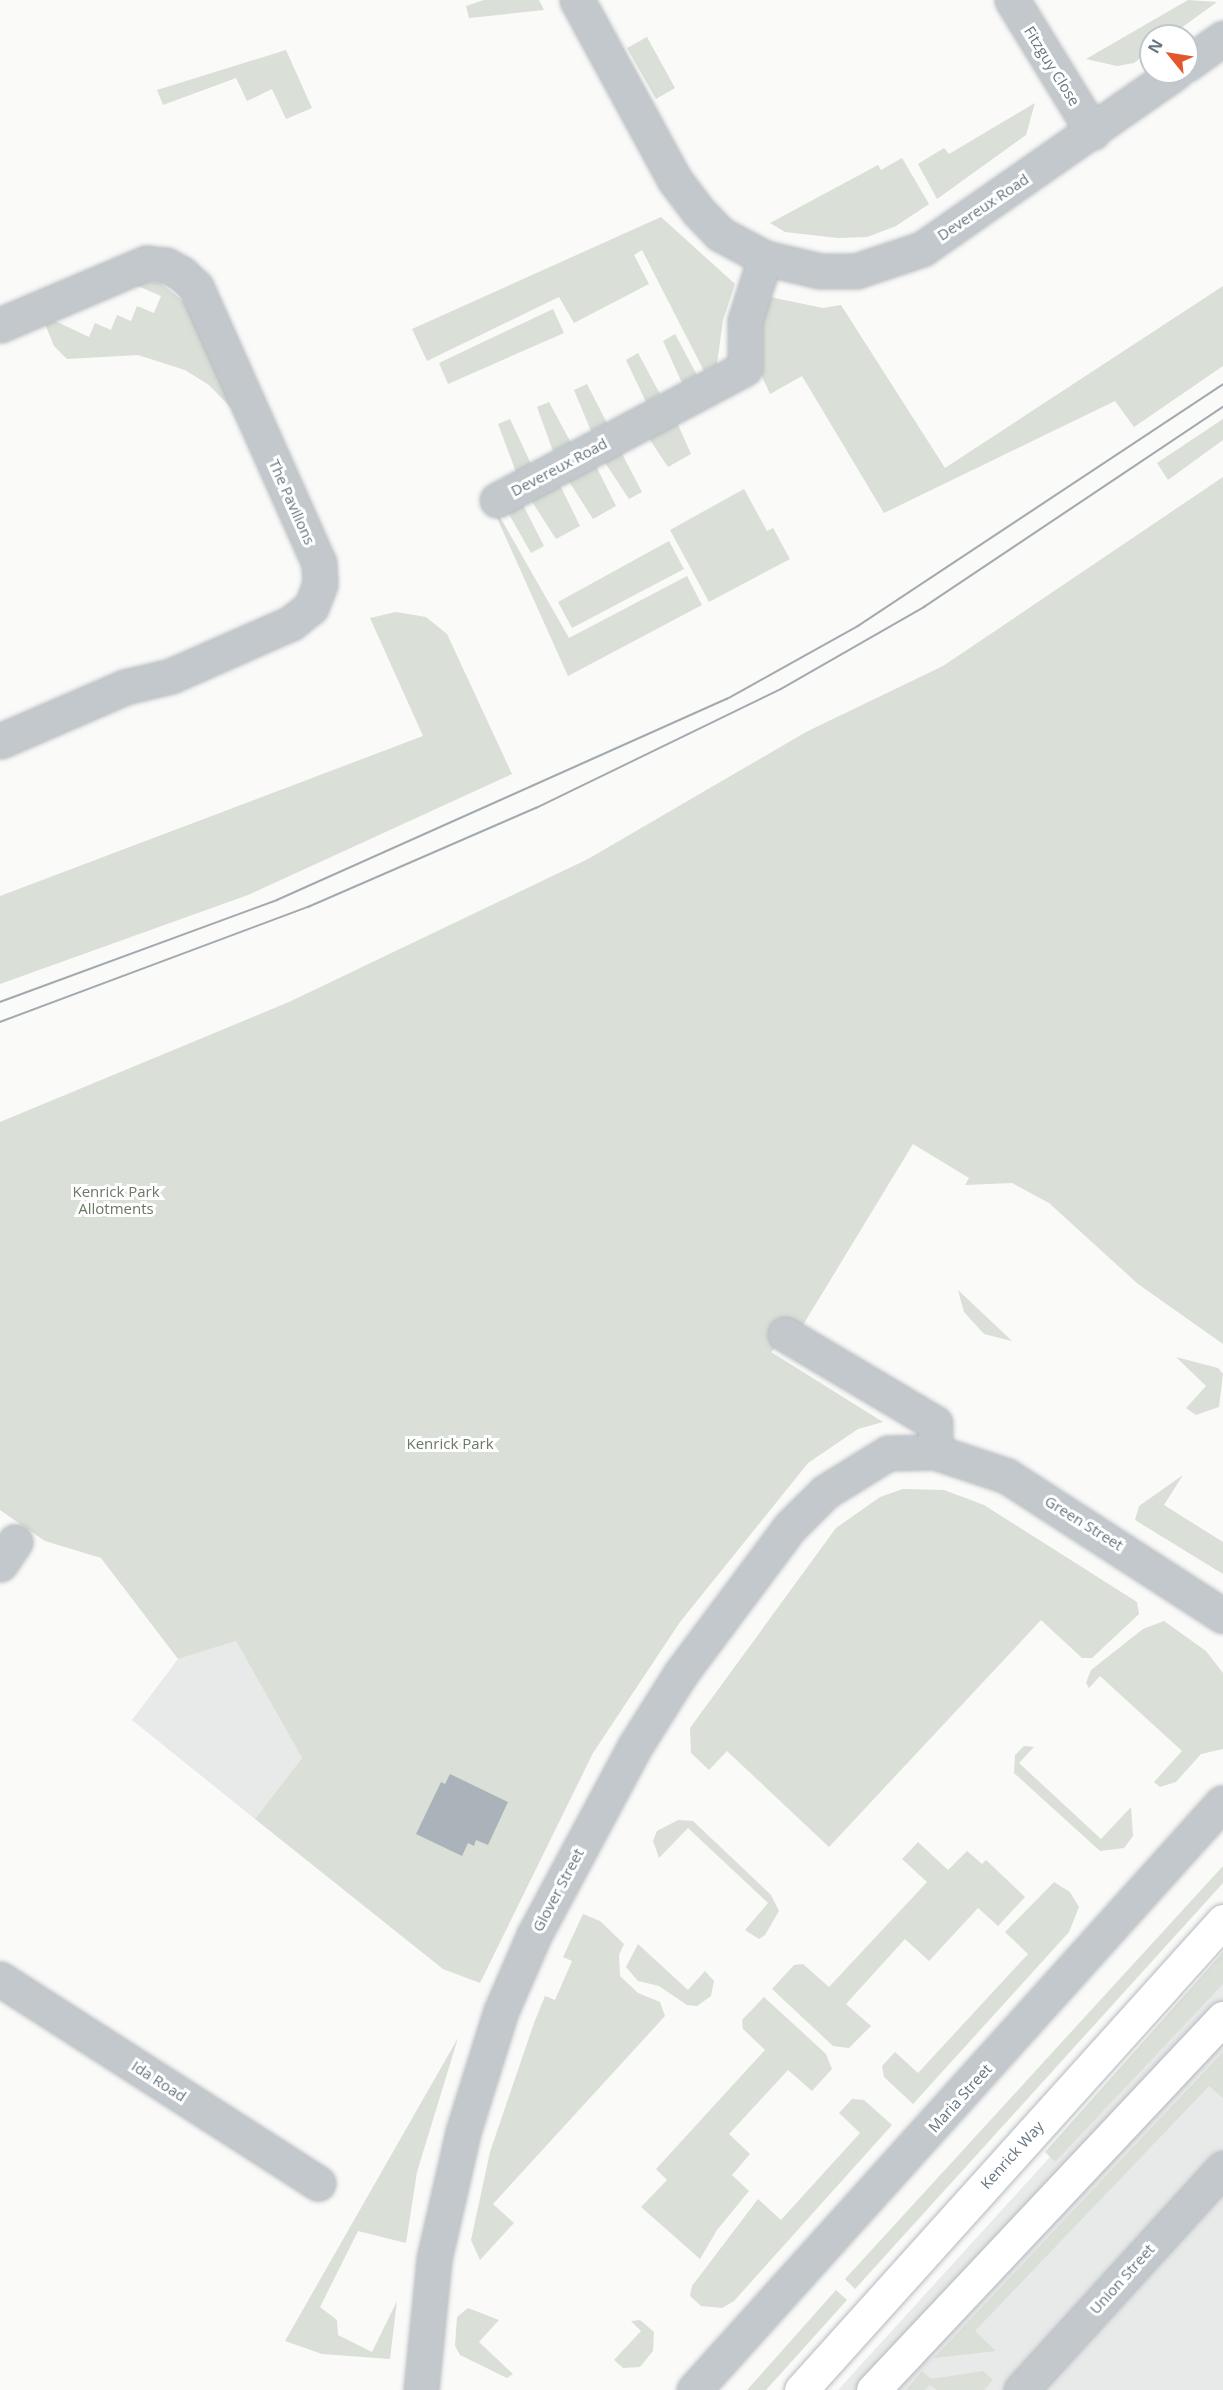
<!DOCTYPE html>
<style>
body{margin:0}
#map{position:relative;width:1223px;height:2390px;overflow:hidden;background:#fafaf8;font-family:"Open Sans",sans-serif}
div>[style]{position:absolute}
.built>*{inset:0;background:#e8e9e9}
.green>*{inset:0;background:#dadfd7}
.building>*{inset:0;background:#aab3b9}
.roads{filter:drop-shadow(0 0 2px #b5babe) drop-shadow(0 0 2px #b5babe)}
.minor>*{height:33px;margin:-16.5px;padding:0 16.5px;transform-origin:16.5px;border-radius:16.5px;background:#c3c8cc}
.primary>*{height:33px;margin:-16.5px;padding:0 16.5px;transform-origin:16.5px;border-radius:16.5px;background:#fff}
.tram>*{height:1.5px;margin:-0.75px;padding:0 0.75px;transform-origin:0.75px;border-radius:0.75px;background:#a2aab0}
span{translate:-50% -50%;white-space:nowrap;text-align:center;line-height:1.15;-webkit-text-stroke:6px #fff;paint-order:stroke}
.street-label{font-size:15px;color:#657683}
.park-label{font-size:15px;color:#687a64}
.north{position:absolute;left:1139px;top:24px;width:60px;height:60px;box-sizing:border-box;background:#fff;border:2px solid #c1c8cd;border-radius:50%;rotate:300deg;font-size:16px;font-weight:700;line-height:24px;text-align:center;color:#657683}
.north::after{content:'';display:block;margin:auto;width:21px;height:27px;background:#e4572e;clip-path:polygon(50% 0,100% 100%,50% 72%,0 100%)}
</style>
<div id="map">
<div class="built">
<div style="clip-path:polygon(236px 1641px,302px 1758px,255px 1819px,132px 1720px,178px 1659px)"></div>
<div style="clip-path:polygon(1223px 1966px,1223px 2390px,838px 2390px,1050px 2157px)"></div>
</div>
<div class="green">
<div style="clip-path:polygon(484px 0,539px 0,544px 10px,469px 18px,466px 6px)"></div>
<div style="clip-path:polygon(1188px 0,1217px 2px,1170px 36px,1151px 36px,1151px 50px,1134px 63px,1117px 66px,1086px 59px)"></div>
<div style="clip-path:polygon(647px 37px,675px 88px,656px 99px,627px 48px)"></div>
<div style="clip-path:polygon(286px 50px,312px 108px,286px 119px,272px 89px,247px 101px,236px 78px,163px 105px,157px 90px)"></div>
<div style="clip-path:polygon(1035px 103px,1026px 135px,937px 199px,918px 164px,944px 148px,949px 154px)"></div>
<div style="clip-path:polygon(902px 158px,929px 204px,896px 226px,867px 237px,838px 238px,785px 232px,770px 223px,878px 165px,881px 170px)"></div>
<div style="clip-path:polygon(661px 217px,735px 284px,723px 320px,717px 364px,704px 371px,642px 250px,634px 255px,649px 284px,574px 323px,559px 297px,427px 361px,412px 329px)"></div>
<div style="clip-path:polygon(142px 281px,160px 283px,186px 303px,237px 414px,209px 385px,185px 370px,138px 355px,67px 359px,54px 346px,45px 324px,53px 320px,89px 337px,95px 323px,111px 330px,117px 315px,131px 321px,137px 306px,154px 313px,161px 296px,133px 284px)"></div>
<div style="clip-path:polygon(1223px 286px,1223px 366px,1134px 427px,1115px 401px,884px 513px,802px 376px,770px 394px,755px 361px,765px 296px,823px 308px,841px 305px,945px 468px)"></div>
<div style="clip-path:polygon(553px 309px,564px 333px,448px 384px,439px 363px)"></div>
<div style="clip-path:polygon(675px 334px,697px 375px,682px 383px,663px 341px)"></div>
<div style="clip-path:polygon(638px 353px,660px 394px,646px 402px,626px 360px)"></div>
<div style="clip-path:polygon(587px 384px,607px 423px,591px 431px,574px 390px)"></div>
<div style="clip-path:polygon(549px 402px,571px 443px,553px 451px,537px 407px)"></div>
<div style="clip-path:polygon(675px 418px,691px 454px,668px 467px,646px 434px)"></div>
<div style="clip-path:polygon(510px 419px,531px 464px,516px 472px,498px 424px)"></div>
<div style="clip-path:polygon(1223px 419px,1223px 440px,1168px 480px,1157px 463px)"></div>
<div style="clip-path:polygon(619px 448px,642px 492px,629px 499px,602px 458px)"></div>
<div style="clip-path:polygon(594px 462px,616px 506px,593px 519px,566px 477px)"></div>
<div style="clip-path:polygon(1223px 477px,1223px 1344px,1138px 1284px,1049px 1203px,1012px 1183px,965px 1185px,969px 1178px,913px 1144px,803px 1325px,771px 1352px,883px 1422px,858px 1429px,808px 1463px,680px 1622px,593px 1753px,480px 1983px,443px 1969px,255px 1819px,302px 1758px,236px 1641px,178px 1659px,101px 1558px,45px 1541px,0 1510px,0 1122px,289px 1002px,588px 859px,806px 732px,943px 666px)"></div>
<div style="clip-path:polygon(558px 481px,580px 526px,556px 539px,529px 497px)"></div>
<div style="clip-path:polygon(483px 487px,569px 638px,687px 576px,702px 605px,568px 676px)"></div>
<div style="clip-path:polygon(744px 489px,767px 531px,773px 528px,790px 559px,709px 602px,670px 530px)"></div>
<div style="clip-path:polygon(521px 501px,544px 546px,531px 553px,506px 509px)"></div>
<div style="clip-path:polygon(669px 541px,684px 569px,572px 628px,558px 602px)"></div>
<div style="clip-path:polygon(396px 612px,426px 617px,447px 634px,512px 774px,248px 895px,0 984px,0 896px,423px 736px,370px 618px)"></div>
<div style="clip-path:polygon(958px 1290px,1012px 1341px,984px 1334px,964px 1312px)"></div>
<div style="clip-path:polygon(1176px 1357px,1218px 1368px,1223px 1374px,1219px 1407px,1196px 1415px,1186px 1408px,1206px 1386px)"></div>
<div style="clip-path:polygon(1183px 1475px,1164px 1505px,1223px 1542px,1223px 1574px,1135px 1520px,1139px 1506px)"></div>
<div style="clip-path:polygon(903px 1489px,944px 1490px,984px 1505px,1137px 1602px,1139px 1614px,1092px 1658px,1082px 1658px,1041px 1620px,829px 1847px,727px 1751px,709px 1770px,691px 1753px,690px 1728px,836px 1528px,880px 1497px)"></div>
<div style="clip-path:polygon(1164px 1621px,1206px 1651px,1223px 1673px,1223px 1749px,1201px 1754px,1176px 1782px,1160px 1787px,1154px 1782px,1182px 1751px,1100px 1676px,1089px 1688px,1086px 1683px,1091px 1670px,1143px 1629px)"></div>
<div style="clip-path:polygon(1024px 1746px,1034px 1747px,1019px 1763px,1101px 1839px,1131px 1807px,1133px 1836px,1124px 1848px,1100px 1851px,1014px 1773px,1015px 1755px)"></div>
<div style="clip-path:polygon(678px 1820px,693px 1821px,771px 1895px,779px 1911px,765px 1935px,759px 1939px,745px 1930px,768px 1903px,688px 1828px,659px 1858px,653px 1841px,657px 1831px)"></div>
<div style="clip-path:polygon(918px 1842px,948px 1870px,967px 1851px,982px 1864px,986px 1860px,1025px 1897px,998px 1926px,978px 1908px,929px 1961px,905px 1939px,846px 2004px,871px 2026px,849px 2048px,833px 2046px,772px 1989px,794px 1965px,803px 1964px,829px 1987px,927px 1882px,902px 1859px)"></div>
<div style="clip-path:polygon(1223px 1866px,1223px 1883px,855px 2289px,845px 2279px)"></div>
<div style="clip-path:polygon(1054px 1882px,1070px 1892px,1079px 1907px,1069px 1932px,913px 2104px,884px 2077px,882px 2066px,895px 2052px,918px 2073px,1028px 1954px,1005px 1932px)"></div>
<div style="clip-path:polygon(583px 1914px,600px 1921px,624px 1944px,619px 1955px,620px 1976px,638px 1993px,660px 2002px,665px 2016px,493px 2204px,514px 2223px,480px 2260px,471px 2240px,490px 2152px,534px 2023px,545px 1996px,555px 2000px,572px 1961px,563px 1957px)"></div>
<div style="clip-path:polygon(638px 1944px,688px 1990px,705px 1971px,714px 1981px,711px 1996px,697px 2006px,687px 2005px,659px 1986px,638px 1981px,626px 1967px)"></div>
<div style="clip-path:polygon(1223px 1952px,1223px 1984px,1055px 2162px,1045px 2152px)"></div>
<div style="clip-path:polygon(764px 1997px,826px 2054px,832px 2069px,812px 2091px,788px 2070px,729px 2134px,750px 2154px,732px 2175px,749px 2191px,717px 2230px,700px 2259px,641px 2207px,667px 2180px,656px 2169px,765px 2050px,743px 2029px,742px 2020px)"></div>
<div style="clip-path:polygon(458px 2038px,417px 2172px,406px 2243px,358px 2231px,320px 2307px,337px 2320px,338px 2335px,372px 2352px,397px 2301px,390px 2359px,322px 2354px,285px 2341px)"></div>
<div style="clip-path:polygon(1223px 2052px,1223px 2098px,1209px 2086px,975px 2331px,996px 2351px,934px 2358px)"></div>
<div style="clip-path:polygon(852px 2099px,864px 2100px,892px 2125px,734px 2301px,722px 2308px,701px 2306px,690px 2296px,692px 2286px,758px 2199px,781px 2220px,860px 2133px,839px 2113px)"></div>
<div style="clip-path:polygon(836px 2290px,847px 2300px,766px 2390px,747px 2390px)"></div>
<div style="clip-path:polygon(468px 2308px,499px 2320px,479px 2342px,513px 2374px,507px 2378px,460px 2355px,455px 2346px,457px 2317px)"></div>
<div style="clip-path:polygon(640px 2320px,654px 2332px,653px 2351px,640px 2367px,623px 2368px,614px 2360px,641px 2331px,631px 2321px)"></div>
<div style="clip-path:polygon(922px 2371px,931px 2379px,983px 2371px,993px 2380px,984px 2390px,937px 2390px,930px 2385px,925px 2390px,906px 2390px)"></div>
</div>
<div class="building">
<div style="clip-path:polygon(450px 1774px,508px 1802px,488px 1845px,476px 1840px,474px 1846px,468px 1843px,462px 1856px,416px 1834px,441px 1782px,445px 1784px)"></div>
</div>
<div class="roads">
<div class="minor">
<div style="left:577px;top:0;width:204px;rotate:61.5deg"></div>
<div style="left:674px;top:179px;width:39px;rotate:53deg"></div>
<div style="left:697px;top:210px;width:33px;rotate:46deg"></div>
<div style="left:720px;top:234px;width:51px;rotate:28.1deg"></div>
<div style="left:765px;top:258px;width:57px;rotate:13.3deg"></div>
<div style="left:820px;top:271px;width:36px"></div>
<div style="left:856px;top:271px;width:70px;rotate:-18.4deg"></div>
<div style="left:922px;top:249px;width:310px;rotate:-34.9deg"></div>
<div style="left:1012px;top:0;width:155px;rotate:58.5deg"></div>
<div style="left:1187px;top:64px;width:44px;rotate:-35.8deg"></div>
<div style="left:0;top:325px;width:159px;rotate:-23deg"></div>
<div style="left:146px;top:263px;width:20px;rotate:6deg"></div>
<div style="left:166px;top:265px;width:18px;rotate:29deg"></div>
<div style="left:182px;top:274px;width:19px;rotate:43deg"></div>
<div style="left:196px;top:287px;width:302px;rotate:66deg"></div>
<div style="left:319px;top:563px;width:21px;rotate:87deg"></div>
<div style="left:320px;top:584px;width:25px;rotate:111deg"></div>
<div style="left:311px;top:607px;width:26px;rotate:141deg"></div>
<div style="left:291px;top:623px;width:131px;rotate:156.2deg"></div>
<div style="left:171px;top:676px;width:47px;rotate:166.6deg"></div>
<div style="left:125px;top:687px;width:136px;rotate:156.6deg"></div>
<div style="left:497px;top:500px;width:281px;rotate:-28deg"></div>
<div style="left:745px;top:368px;width:47px;rotate:-90deg"></div>
<div style="left:745px;top:321px;width:66px;rotate:-72.4deg"></div>
<div style="left:785px;top:1334px;width:174px;rotate:30.7deg"></div>
<div style="left:935px;top:1423px;width:29px;rotate:90deg"></div>
<div style="left:0;top:1564px;width:27px;rotate:-56deg"></div>
<div style="left:0;top:1979px;width:378px;rotate:32.7deg"></div>
<div style="left:421px;top:2390px;width:132px;rotate:-84.3deg"></div>
<div style="left:434px;top:2259px;width:130px;rotate:-77.1deg"></div>
<div style="left:463px;top:2132px;width:127px;rotate:-72.6deg"></div>
<div style="left:501px;top:2011px;width:83px;rotate:-66.5deg"></div>
<div style="left:534px;top:1935px;width:214px;rotate:-61.9deg"></div>
<div style="left:635px;top:1746px;width:86px;rotate:-57.8deg"></div>
<div style="left:681px;top:1673px;width:182px;rotate:-53.3deg"></div>
<div style="left:790px;top:1527px;width:49px;rotate:-45deg"></div>
<div style="left:825px;top:1492px;width:74px;rotate:-31.8deg"></div>
<div style="left:888px;top:1453px;width:47px;rotate:-1.2deg"></div>
<div style="left:935px;top:1452px;width:76px;rotate:18.4deg"></div>
<div style="left:1007px;top:1476px;width:257px;rotate:32.9deg"></div>
<div style="left:694px;top:2390px;width:790px;rotate:-48.03deg"></div>
<div style="left:1021px;top:2390px;width:300px;rotate:-47.7deg"></div>
</div>
<div class="primary">
<div style="left:801px;top:2390px;width:631px;rotate:-48.02deg"></div>
<div style="left:873px;top:2390px;width:511px;rotate:-46.75deg"></div>
</div>
</div>
<div class="tram">
<div style="left:0;top:1002px;width:295px;rotate:-20.2deg"></div>
<div style="left:277px;top:900px;width:493px;rotate:-24.1deg"></div>
<div style="left:727px;top:699px;width:150px;rotate:-29.1deg"></div>
<div style="left:858px;top:626px;width:438px;rotate:-33.5deg"></div>
<div style="left:0;top:1022px;width:329px;rotate:-20.5deg"></div>
<div style="left:308px;top:907px;width:249px;rotate:-23.5deg"></div>
<div style="left:536px;top:808px;width:272px;rotate:-25.9deg"></div>
<div style="left:781px;top:689px;width:165px;rotate:-29.8deg"></div>
<div style="left:924px;top:607px;width:360px;rotate:-33.8deg"></div>
</div>
<div class="street-label">
<span style="left:1052px;top:66px;rotate:58deg">Fitzguy Close</span>
<span style="left:983px;top:207px;rotate:-34deg">Devereux Road</span>
<span style="left:559px;top:467px;rotate:-28deg">Devereux Road</span>
<span style="left:292px;top:502px;rotate:66deg">The Pavilions</span>
<span style="left:1084px;top:1523px;rotate:32deg">Green Street</span>
<span style="left:558px;top:1890px;rotate:-62deg">Glover Street</span>
<span style="left:159px;top:2081px;rotate:33deg">Ida Road</span>
<span style="left:960px;top:2098px;rotate:-48deg">Maria Street</span>
<span style="left:1012px;top:2155px;rotate:-48deg">Kenrick Way</span>
<span style="left:1122px;top:2279px;rotate:-48deg">Union Street</span>
</div>
<div class="park-label">
<span style="left:116px;top:1200px">Kenrick Park<br>Allotments</span>
<span style="left:450px;top:1444px">Kenrick Park</span>
</div>
<div class="north">N</div>
</div>
